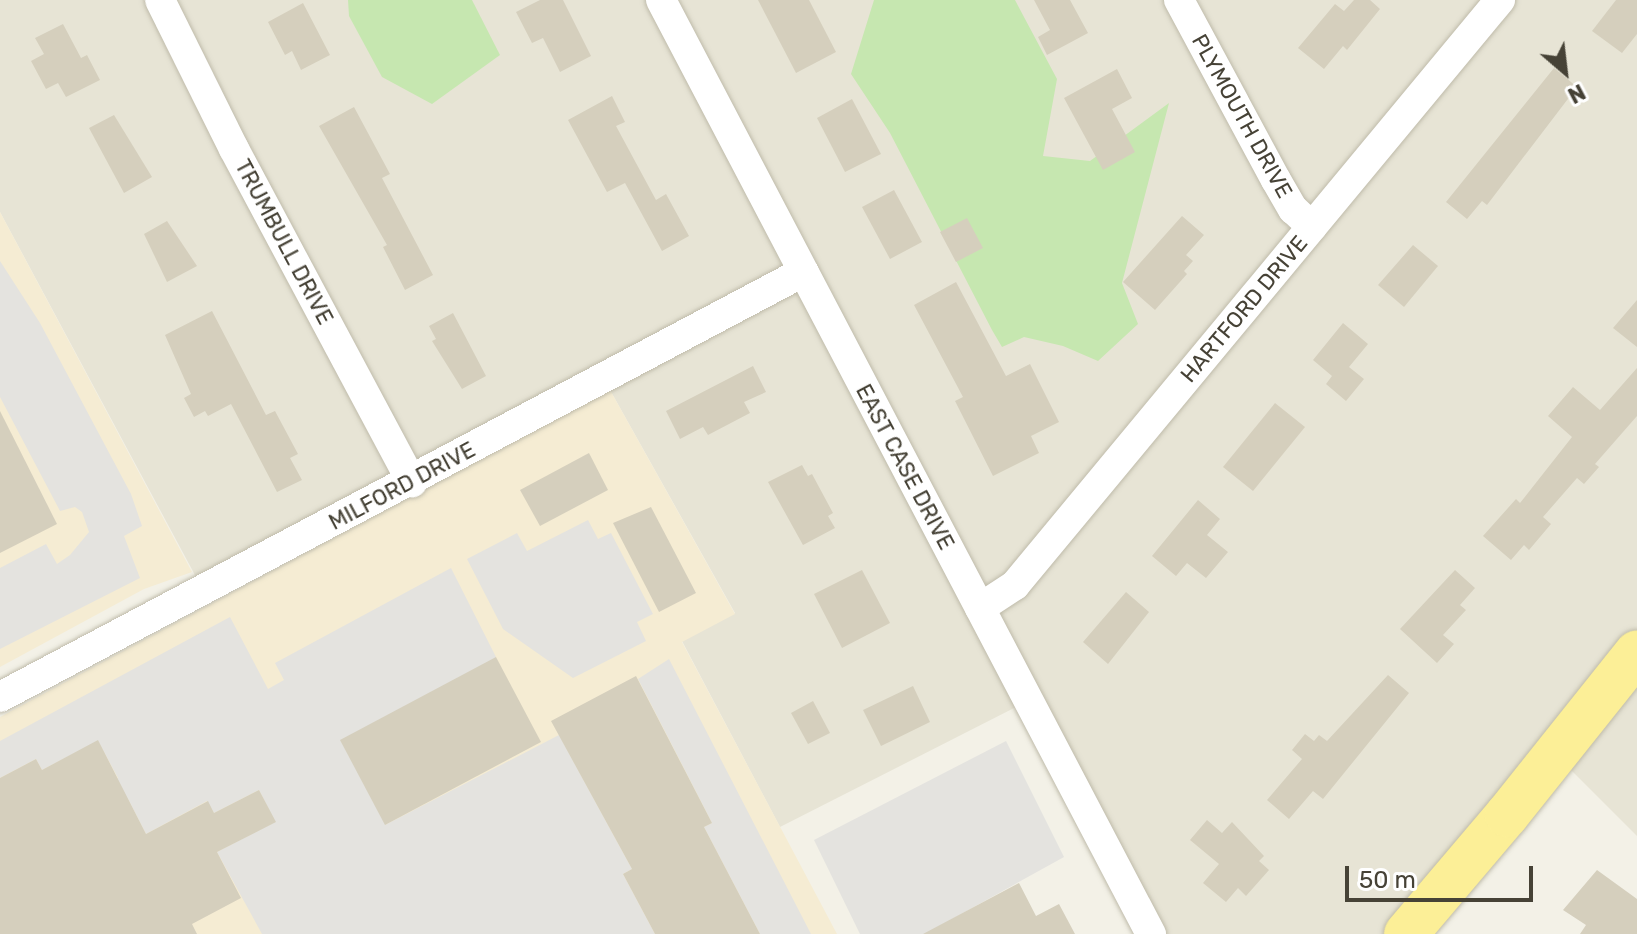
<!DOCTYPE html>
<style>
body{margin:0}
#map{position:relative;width:1637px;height:934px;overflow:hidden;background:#f3f1e7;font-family:Rubik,sans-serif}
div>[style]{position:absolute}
.residential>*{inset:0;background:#e7e4d5}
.commercial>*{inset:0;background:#f5ecd3}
.green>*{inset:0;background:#c6e7b0}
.parking>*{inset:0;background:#e4e3df}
.building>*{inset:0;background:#d5cfbd}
.roads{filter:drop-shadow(0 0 2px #bfbbaa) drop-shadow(0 0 2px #bfbbaa)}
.street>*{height:30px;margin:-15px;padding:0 15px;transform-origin:15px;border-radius:15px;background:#fff}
.primary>*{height:44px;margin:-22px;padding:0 22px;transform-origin:22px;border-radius:22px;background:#fcef97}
span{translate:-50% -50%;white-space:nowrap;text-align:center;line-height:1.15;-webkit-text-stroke:6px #fff;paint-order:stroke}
.street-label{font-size:22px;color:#464236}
.north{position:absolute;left:1525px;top:32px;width:80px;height:80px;-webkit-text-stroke:6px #fff;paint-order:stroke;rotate:152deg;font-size:22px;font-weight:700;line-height:32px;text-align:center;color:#464236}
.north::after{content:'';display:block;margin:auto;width:28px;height:36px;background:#464236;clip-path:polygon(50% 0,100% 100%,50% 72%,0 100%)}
.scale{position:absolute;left:1345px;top:866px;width:188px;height:36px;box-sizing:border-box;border:4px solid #464236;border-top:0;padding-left:10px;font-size:24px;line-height:28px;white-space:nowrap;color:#464236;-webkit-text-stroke:6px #fff;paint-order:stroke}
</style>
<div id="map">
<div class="residential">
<div style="clip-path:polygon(0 0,1637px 0,1637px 652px,1406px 934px,1151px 934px,1028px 701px,780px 827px,682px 641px,735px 613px,610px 390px,203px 590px,0 212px)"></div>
<div style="clip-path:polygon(1637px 682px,1637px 836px,1567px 766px)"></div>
</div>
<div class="commercial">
<div style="clip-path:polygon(0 212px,192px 572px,144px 589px,0 667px)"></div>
<div style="clip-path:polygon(610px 390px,735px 614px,682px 642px,837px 934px,0 934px,0 717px)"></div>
</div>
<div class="green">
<div style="clip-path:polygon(348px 0,472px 0,500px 55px,432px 104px,382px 77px,349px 16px)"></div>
<div style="clip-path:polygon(874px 0,1015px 0,1057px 79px,1043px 156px,1090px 161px,1169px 103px,1122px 283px,1138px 324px,1098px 361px,1063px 346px,1024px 337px,1002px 347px,992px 330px,890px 133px,851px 74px)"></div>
</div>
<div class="parking">
<div style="clip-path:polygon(0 261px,40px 323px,131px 494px,142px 526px,124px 536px,140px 578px,0 649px,0 568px,46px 544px,57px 564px,70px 555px,89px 532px,82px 512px,75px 507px,60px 511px,0 397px)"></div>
<div style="clip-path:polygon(588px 520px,598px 539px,611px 533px,653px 614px,637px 622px,646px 641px,573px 678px,503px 629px,467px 559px,517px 533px,527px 551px)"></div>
<div style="clip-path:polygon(451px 568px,496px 657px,385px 825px,559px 735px,632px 869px,623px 874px,655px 934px,262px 934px,217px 852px,275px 822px,259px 790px,214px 813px,207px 801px,146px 834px,128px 799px,62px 808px,118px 778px,98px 741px,42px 770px,36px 759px,0 778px,0 741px,230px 617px,268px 689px,284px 680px,275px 663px)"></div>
<div style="clip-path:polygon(669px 659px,811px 934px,760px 934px,704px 827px,712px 823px,638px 679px)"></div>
<div style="clip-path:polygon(1006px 741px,1064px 857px,925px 934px,860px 934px,814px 840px)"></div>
</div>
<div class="building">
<div style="clip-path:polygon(540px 0,563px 0,591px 56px,560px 72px,543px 38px,532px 43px,516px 12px)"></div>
<div style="clip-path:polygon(758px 0,809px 0,836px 52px,796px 73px)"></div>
<div style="clip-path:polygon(1034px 0,1070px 0,1088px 33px,1047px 55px,1038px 37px,1050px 30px)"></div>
<div style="clip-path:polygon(1354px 0,1370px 0,1380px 9px,1347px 50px,1343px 46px,1324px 69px,1298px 48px,1335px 4px,1344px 11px)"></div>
<div style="clip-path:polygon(1616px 0,1637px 0,1637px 34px,1622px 53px,1592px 31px)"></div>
<div style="clip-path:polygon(303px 3px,330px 55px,301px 70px,292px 51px,285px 55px,268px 22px)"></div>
<div style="clip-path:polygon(63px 24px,81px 58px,87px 55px,100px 80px,66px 97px,58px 83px,46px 89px,31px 61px,44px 54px,35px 38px)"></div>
<div style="clip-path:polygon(1554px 68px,1577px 87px,1487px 205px,1482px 201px,1467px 219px,1446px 202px)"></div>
<div style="clip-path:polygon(1117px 69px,1132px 98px,1112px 109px,1135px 152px,1103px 170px,1064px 98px)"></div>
<div style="clip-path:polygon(612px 96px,625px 122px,616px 126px,656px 200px,666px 194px,689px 236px,662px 251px,625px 183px,607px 192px,568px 120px)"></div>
<div style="clip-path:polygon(852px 99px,881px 154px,845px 172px,817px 118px)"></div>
<div style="clip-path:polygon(354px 107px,390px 174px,382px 178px,433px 275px,405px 290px,383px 247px,387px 245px,319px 126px)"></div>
<div style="clip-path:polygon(114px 115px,152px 177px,124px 193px,89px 128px)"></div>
<div style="clip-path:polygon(894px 190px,922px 242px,890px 259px,862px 207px)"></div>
<div style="clip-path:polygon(1182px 216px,1204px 235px,1186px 255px,1193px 261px,1184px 271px,1187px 274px,1155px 310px,1123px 282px)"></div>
<div style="clip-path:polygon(967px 218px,983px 248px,956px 262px,940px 232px)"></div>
<div style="clip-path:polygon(167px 221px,197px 266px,167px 282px,144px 234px)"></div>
<div style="clip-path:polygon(1413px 245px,1438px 266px,1404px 307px,1378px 285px)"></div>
<div style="clip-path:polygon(956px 282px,1006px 376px,1030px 364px,1059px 422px,1031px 436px,1039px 453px,993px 476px,955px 401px,963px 397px,914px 305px)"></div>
<div style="clip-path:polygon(1637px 300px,1637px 347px,1613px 328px)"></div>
<div style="clip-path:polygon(212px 311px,266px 415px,275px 411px,298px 454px,290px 458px,302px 480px,277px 492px,231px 404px,208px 416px,205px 411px,194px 417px,184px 398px,191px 394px,165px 335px)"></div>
<div style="clip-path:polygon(453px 313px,486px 376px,462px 389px,432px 341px,436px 339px,429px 326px)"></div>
<div style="clip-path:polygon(1343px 323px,1368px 344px,1349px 367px,1364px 379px,1346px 401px,1326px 384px,1332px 376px,1313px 360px)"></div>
<div style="clip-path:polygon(753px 366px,766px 392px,744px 402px,750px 413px,708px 435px,703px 427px,680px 439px,666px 411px)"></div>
<div style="clip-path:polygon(1637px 368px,1637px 416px,1595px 464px,1599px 467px,1584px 484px,1577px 478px,1543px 517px,1551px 524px,1529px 550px,1524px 545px,1511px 560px,1483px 536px,1516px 499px,1520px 503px,1572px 437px,1548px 416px,1573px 387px,1600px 410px)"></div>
<div style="clip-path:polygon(1275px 403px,1305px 427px,1253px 491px,1223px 467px)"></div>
<div style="clip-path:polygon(0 411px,57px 524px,0 553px)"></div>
<div style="clip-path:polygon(589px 453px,608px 490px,540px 526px,520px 490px)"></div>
<div style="clip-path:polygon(802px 465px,808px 476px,812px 474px,833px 513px,828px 516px,835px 528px,803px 545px,768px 482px)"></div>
<div style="clip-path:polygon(1198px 500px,1220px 519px,1207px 535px,1228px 552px,1206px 578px,1187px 563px,1176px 576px,1152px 556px)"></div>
<div style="clip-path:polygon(651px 507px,696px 593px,659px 612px,613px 523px)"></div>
<div style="clip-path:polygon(862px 570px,890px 623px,842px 648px,814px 594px)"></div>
<div style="clip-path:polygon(1455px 570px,1475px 588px,1460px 605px,1466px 610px,1443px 635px,1454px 644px,1437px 663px,1400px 629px)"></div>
<div style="clip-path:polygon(1126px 592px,1149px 612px,1108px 664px,1083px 642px)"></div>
<div style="clip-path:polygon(496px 657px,541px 742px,385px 825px,340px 740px)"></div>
<div style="clip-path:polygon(1388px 675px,1409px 693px,1323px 799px,1313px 791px,1289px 819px,1267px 800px,1302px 759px,1292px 750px,1305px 734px,1314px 741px,1319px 735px,1327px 741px)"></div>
<div style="clip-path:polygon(636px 676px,712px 823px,704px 827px,760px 934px,655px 934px,623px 874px,632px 869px,551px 721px)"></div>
<div style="clip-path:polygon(913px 686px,930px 722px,881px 746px,863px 710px)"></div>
<div style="clip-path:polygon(813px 701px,830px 733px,808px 744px,791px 713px)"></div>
<div style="clip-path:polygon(98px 740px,146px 834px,208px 801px,214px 813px,259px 790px,276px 822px,217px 852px,241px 898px,192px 924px,197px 934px,0 934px,0 778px,36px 759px,42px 770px)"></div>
<div style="clip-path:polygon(1207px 820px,1222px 833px,1232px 822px,1264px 856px,1259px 861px,1269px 870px,1246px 896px,1238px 888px,1226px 902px,1203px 883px,1219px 864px,1190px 840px)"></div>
<div style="clip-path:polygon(1597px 870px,1637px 899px,1637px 934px,1580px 934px,1586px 925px,1563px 910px)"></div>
<div style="clip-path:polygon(1019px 883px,1036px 916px,1059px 904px,1075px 934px,923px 934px)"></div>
</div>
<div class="roads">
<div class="street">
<div style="left:160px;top:0;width:166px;rotate:63.6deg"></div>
<div style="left:234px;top:149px;width:378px;rotate:61.9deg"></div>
<div style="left:661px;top:0;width:1055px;rotate:62.32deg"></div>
<div style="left:1179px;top:0;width:204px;rotate:61.7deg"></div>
<div style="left:1276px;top:180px;width:34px;rotate:60deg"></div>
<div style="left:1293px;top:209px;width:26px;rotate:43deg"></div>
<div style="left:980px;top:608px;width:42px;rotate:-33.3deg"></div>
<div style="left:1015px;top:585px;width:760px;rotate:-50.34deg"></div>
<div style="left:0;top:697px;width:909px;rotate:-27.89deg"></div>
</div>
<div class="primary">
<div style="left:1406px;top:934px;width:156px;rotate:-49.7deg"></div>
<div style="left:1507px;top:815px;width:208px;rotate:-51.4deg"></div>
</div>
</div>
<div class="street-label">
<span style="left:1242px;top:116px;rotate:61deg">PLYMOUTH DRIVE</span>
<span style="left:284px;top:242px;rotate:62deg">TRUMBULL DRIVE</span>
<span style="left:1244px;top:309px;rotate:-50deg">HARTFORD DRIVE</span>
<span style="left:905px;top:467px;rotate:62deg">EAST CASE DRIVE</span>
<span style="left:402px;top:486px;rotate:-28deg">MILFORD DRIVE</span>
</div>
<div class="north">N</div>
<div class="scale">50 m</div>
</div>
